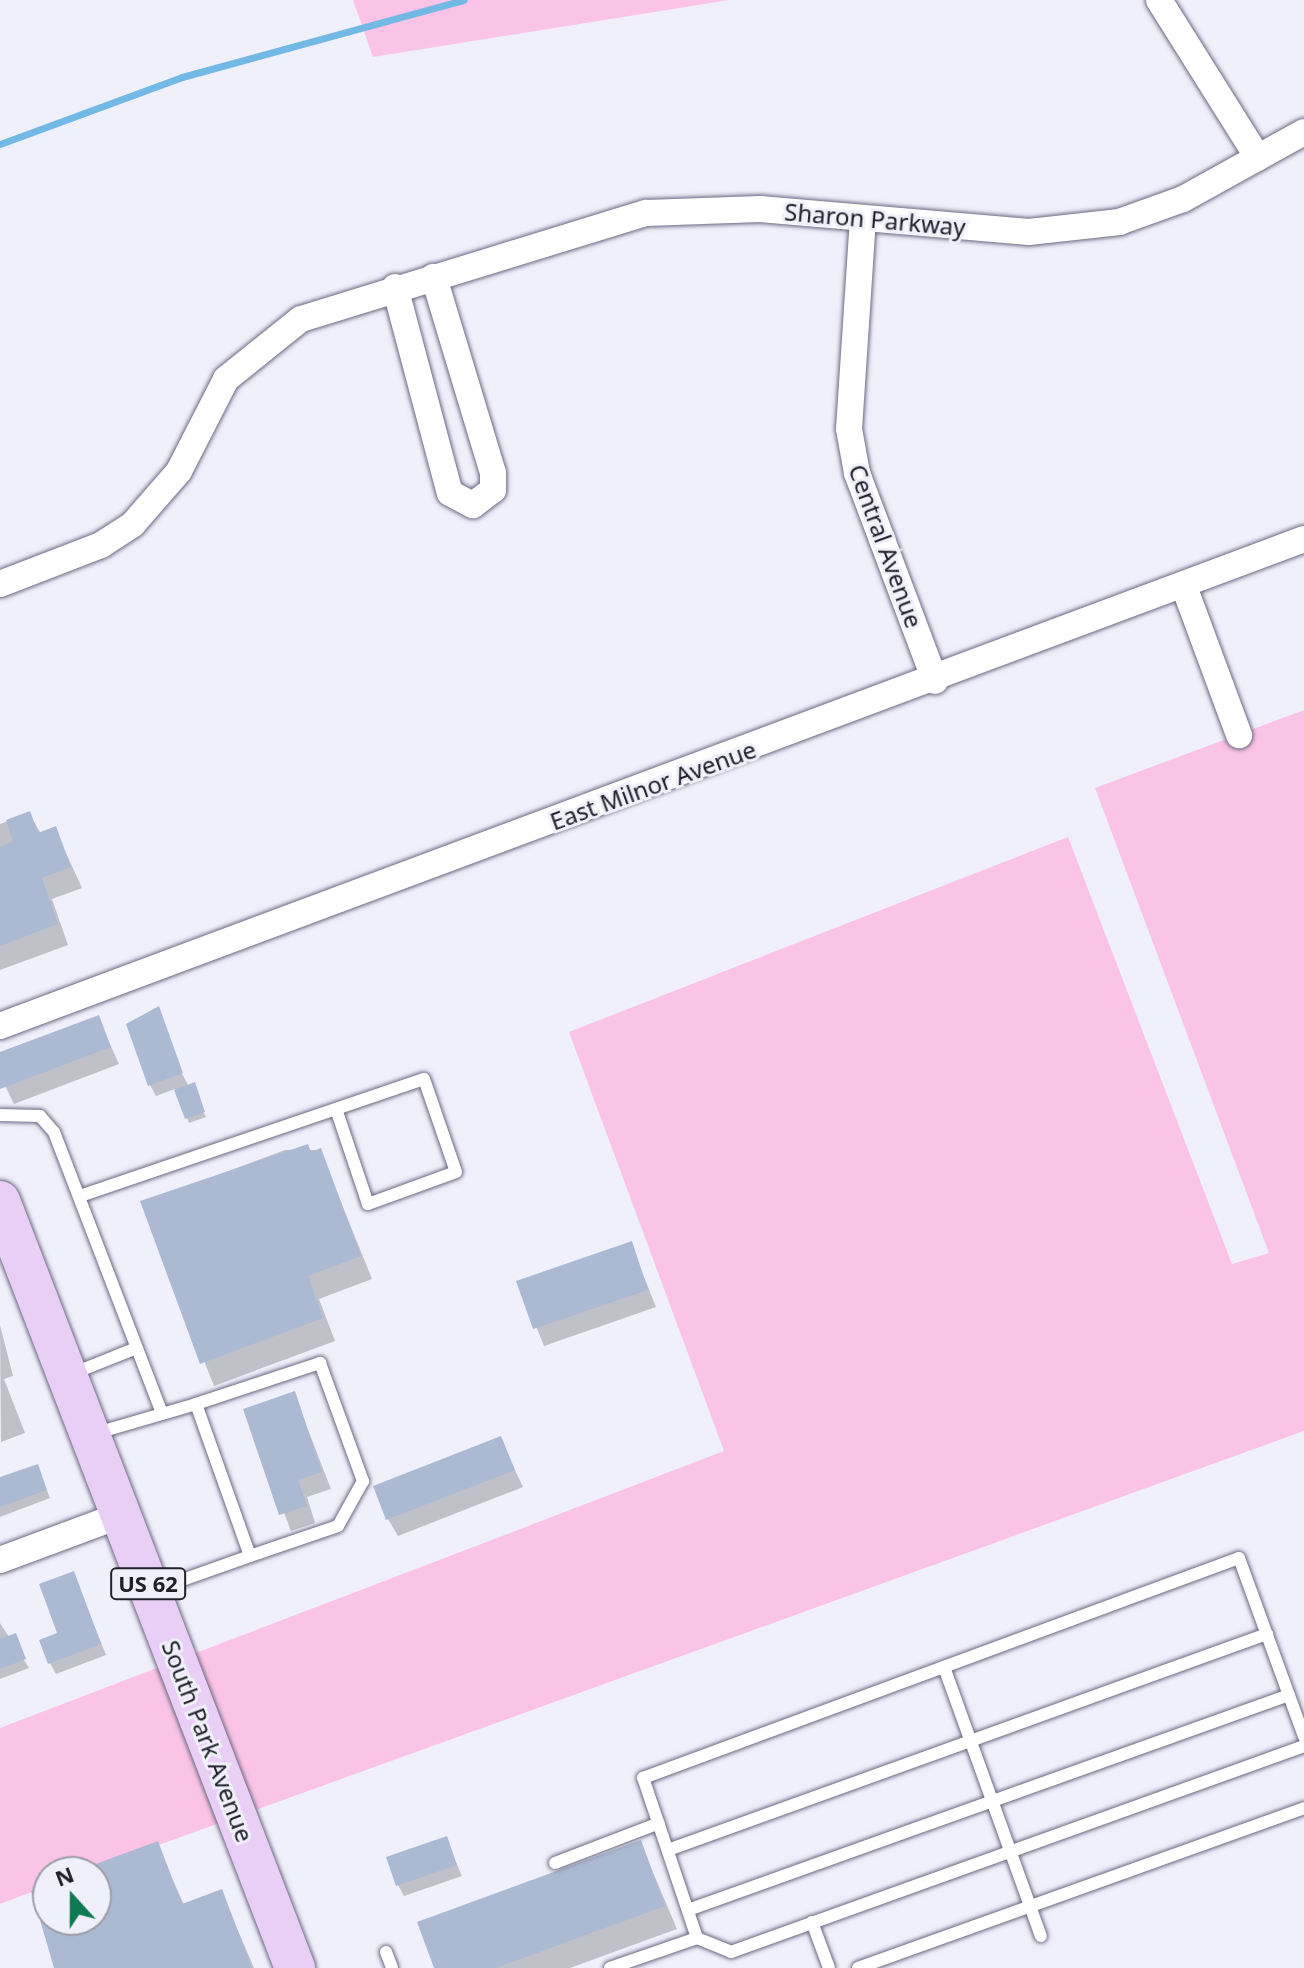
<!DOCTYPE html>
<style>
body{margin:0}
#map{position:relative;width:1304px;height:1968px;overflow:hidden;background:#f0f0fb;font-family:"Noto Sans",sans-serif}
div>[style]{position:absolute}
.green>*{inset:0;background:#fbc3e6}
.shadow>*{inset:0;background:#0003}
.stream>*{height:7px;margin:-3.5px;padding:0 3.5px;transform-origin:3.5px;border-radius:3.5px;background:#73b9e6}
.building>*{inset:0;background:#acb9d2}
.roads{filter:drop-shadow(0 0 2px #6b6981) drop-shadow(0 0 2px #6b6981)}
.service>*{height:12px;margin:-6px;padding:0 6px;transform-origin:6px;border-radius:6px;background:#fff}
.minor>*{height:26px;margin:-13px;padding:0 13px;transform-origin:13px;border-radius:13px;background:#fff}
.primary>*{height:40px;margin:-20px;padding:0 20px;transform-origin:20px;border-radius:20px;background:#e9cef5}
span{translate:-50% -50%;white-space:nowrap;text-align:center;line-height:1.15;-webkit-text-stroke:6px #f0f0fb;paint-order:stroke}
.shield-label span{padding:2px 6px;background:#f0f0fb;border:2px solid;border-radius:6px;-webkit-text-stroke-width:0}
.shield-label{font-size:22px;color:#21202a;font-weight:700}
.street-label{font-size:24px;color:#21202a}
.north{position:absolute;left:32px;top:1856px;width:80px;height:80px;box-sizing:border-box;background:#f0f0fb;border:2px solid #9d9da7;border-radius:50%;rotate:339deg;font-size:22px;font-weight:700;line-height:32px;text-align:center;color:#21202a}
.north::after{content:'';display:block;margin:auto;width:28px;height:36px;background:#0e7953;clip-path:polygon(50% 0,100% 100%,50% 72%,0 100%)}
</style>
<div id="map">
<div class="green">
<div style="clip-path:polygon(353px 0,729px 0,373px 57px)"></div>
<div style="clip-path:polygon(1304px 710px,1304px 1431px,84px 1872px,48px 1872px,48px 1886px,0 1904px,0 1728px,724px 1451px,569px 1032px,1068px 837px,1232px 1264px,1269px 1253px,1095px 788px)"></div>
</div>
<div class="shadow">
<div style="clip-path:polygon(29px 813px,41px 834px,55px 829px,82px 888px,52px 899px,68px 945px,0 970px,0 824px)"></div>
<div style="clip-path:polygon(158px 1009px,177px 1065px,206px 1117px,189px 1123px,175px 1089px,156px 1096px,150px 1085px)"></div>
<div style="clip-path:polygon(98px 1018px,119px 1064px,14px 1104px,0 1075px,0 1054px)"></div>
<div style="clip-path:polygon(285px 1150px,320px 1150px,372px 1279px,319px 1299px,335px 1341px,214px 1386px,142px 1203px)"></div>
<div style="clip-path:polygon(631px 1244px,656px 1307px,544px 1346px,518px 1282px)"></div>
<div style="clip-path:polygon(0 1325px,13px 1376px,4px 1379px,25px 1433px,1px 1442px)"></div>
<div style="clip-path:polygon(294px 1394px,331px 1489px,307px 1497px,315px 1523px,291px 1531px,245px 1410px)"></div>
<div style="clip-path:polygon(500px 1439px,523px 1487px,398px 1536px,388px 1519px)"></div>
<div style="clip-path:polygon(37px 1466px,50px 1498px,0 1517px,0 1480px)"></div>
<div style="clip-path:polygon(74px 1574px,106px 1655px,56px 1674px,50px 1663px)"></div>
<div style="clip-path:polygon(0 1623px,29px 1668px,0 1679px)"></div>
<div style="clip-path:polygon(446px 1839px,462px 1876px,404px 1896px,398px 1885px)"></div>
<div style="clip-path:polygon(640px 1842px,677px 1929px,570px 1968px,436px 1968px)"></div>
<div style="clip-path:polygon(157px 1844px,184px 1905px,221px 1891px,254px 1968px,58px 1968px,31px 1891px,48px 1884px,48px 1920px,96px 1920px,96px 1872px,81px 1872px)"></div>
</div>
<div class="stream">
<div style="left:0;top:144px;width:194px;rotate:-20.2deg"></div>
<div style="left:182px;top:77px;width:292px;rotate:-15.3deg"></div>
</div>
<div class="building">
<div style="clip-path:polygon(30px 811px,38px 833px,56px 826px,71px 867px,42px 878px,58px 924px,0 946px,0 847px,13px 842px,6px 820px)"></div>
<div style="clip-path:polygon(159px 1006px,183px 1073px,148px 1086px,126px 1024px)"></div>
<div style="clip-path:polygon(99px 1015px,111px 1047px,0 1089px,0 1052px)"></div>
<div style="clip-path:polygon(195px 1082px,205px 1112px,185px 1119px,174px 1090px)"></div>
<div style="clip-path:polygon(308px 1144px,311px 1152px,321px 1148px,361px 1256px,308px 1276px,323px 1318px,200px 1364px,140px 1201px)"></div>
<div style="clip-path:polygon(632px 1241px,648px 1290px,533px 1329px,516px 1281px)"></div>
<div style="clip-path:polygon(295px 1391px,322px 1472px,298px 1480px,307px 1506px,279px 1515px,243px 1409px)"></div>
<div style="clip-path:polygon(501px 1436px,515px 1470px,386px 1520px,373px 1486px)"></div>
<div style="clip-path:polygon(38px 1464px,47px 1490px,0 1507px,0 1477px)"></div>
<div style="clip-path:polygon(74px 1571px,101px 1644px,48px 1664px,39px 1640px,57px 1633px,39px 1584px)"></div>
<div style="clip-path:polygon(16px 1633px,26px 1659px,0 1669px,0 1639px)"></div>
<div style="clip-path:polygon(447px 1836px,457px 1865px,396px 1886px,386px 1857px)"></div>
<div style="clip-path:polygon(641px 1840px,665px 1906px,496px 1968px,434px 1968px,417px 1922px)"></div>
<div style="clip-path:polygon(158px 1841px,182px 1904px,222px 1889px,252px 1968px,54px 1968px,40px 1920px,96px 1920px,96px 1864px)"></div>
</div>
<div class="roads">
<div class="service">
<div style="left:0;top:1115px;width:40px;rotate:1.4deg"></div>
<div style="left:40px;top:1116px;width:21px;rotate:49deg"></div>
<div style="left:54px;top:1132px;width:302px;rotate:69deg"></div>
<div style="left:83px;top:1195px;width:360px;rotate:-18.8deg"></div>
<div style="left:424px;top:1079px;width:98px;rotate:71deg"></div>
<div style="left:456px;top:1172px;width:94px;rotate:160deg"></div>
<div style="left:368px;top:1204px;width:100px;rotate:-108.6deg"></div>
<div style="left:74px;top:1373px;width:65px;rotate:-21.8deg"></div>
<div style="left:196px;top:1404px;width:131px;rotate:-18.3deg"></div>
<div style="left:320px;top:1363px;width:126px;rotate:70deg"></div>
<div style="left:363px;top:1481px;width:51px;rotate:119.1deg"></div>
<div style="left:338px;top:1526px;width:93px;rotate:161.2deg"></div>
<div style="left:93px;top:1434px;width:107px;rotate:-16.2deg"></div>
<div style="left:196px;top:1404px;width:161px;rotate:70.4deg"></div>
<div style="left:250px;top:1556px;width:102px;rotate:160.5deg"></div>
<div style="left:944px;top:1667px;width:286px;rotate:70.2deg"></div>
<div style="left:668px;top:1850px;width:637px;rotate:-19.83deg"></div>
<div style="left:555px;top:1863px;width:111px;rotate:-21deg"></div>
<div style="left:688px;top:1910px;width:638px;rotate:-19.68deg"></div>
<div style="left:812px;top:1922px;width:49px;rotate:69.7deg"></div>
<div style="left:697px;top:1938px;width:37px;rotate:22deg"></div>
<div style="left:731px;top:1952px;width:609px;rotate:-19.77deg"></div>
<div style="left:386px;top:1952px;width:17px;rotate:69deg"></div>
<div style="left:610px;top:1968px;width:92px;rotate:-19deg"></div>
<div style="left:697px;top:1938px;width:169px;rotate:-108.6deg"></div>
<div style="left:643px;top:1778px;width:635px;rotate:-20.26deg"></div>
<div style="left:1239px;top:1558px;width:190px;rotate:70deg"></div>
<div style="left:858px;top:1968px;width:474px;rotate:-19.7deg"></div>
</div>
<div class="minor">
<div style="left:1159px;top:0;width:186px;rotate:57.9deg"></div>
<div style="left:863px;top:218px;width:211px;rotate:93.8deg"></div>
<div style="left:849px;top:429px;width:45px;rotate:79.7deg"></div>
<div style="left:857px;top:473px;width:222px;rotate:69.4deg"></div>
<div style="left:395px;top:287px;width:213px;rotate:75.1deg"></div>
<div style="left:450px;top:493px;width:26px;rotate:28deg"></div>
<div style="left:473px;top:505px;width:25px;rotate:-37deg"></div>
<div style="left:493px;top:490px;width:17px;rotate:-90deg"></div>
<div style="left:493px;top:473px;width:205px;rotate:-106.8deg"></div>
<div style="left:0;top:584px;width:108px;rotate:-21.1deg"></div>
<div style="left:101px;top:545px;width:38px;rotate:-33deg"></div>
<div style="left:133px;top:524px;width:70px;rotate:-49deg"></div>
<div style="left:179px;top:471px;width:103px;rotate:-62.9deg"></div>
<div style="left:226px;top:379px;width:96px;rotate:-38.7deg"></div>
<div style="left:301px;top:319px;width:361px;rotate:-17.1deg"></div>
<div style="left:646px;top:213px;width:114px;rotate:-2deg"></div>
<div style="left:760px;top:209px;width:270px;rotate:4.9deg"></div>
<div style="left:1029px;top:232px;width:91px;rotate:-6.3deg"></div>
<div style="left:1119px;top:222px;width:68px;rotate:-19.8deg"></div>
<div style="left:1183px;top:199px;width:138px;rotate:-29deg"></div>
<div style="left:1185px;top:589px;width:156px;rotate:69.7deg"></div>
<div style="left:0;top:1026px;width:1392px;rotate:-20.48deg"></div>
<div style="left:0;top:1560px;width:129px;rotate:-20.4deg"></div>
</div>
<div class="primary">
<div style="left:0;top:1201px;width:822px;rotate:68.96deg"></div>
</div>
</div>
<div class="shield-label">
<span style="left:148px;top:1584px">US 62</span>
</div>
<div class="street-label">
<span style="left:875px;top:219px;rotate:5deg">Sharon Parkway</span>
<span style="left:886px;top:546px;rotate:70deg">Central Avenue</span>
<span style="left:653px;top:785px;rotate:-20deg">East Milnor Avenue</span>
<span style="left:208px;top:1741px;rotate:69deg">South Park Avenue</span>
</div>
<div class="north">N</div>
</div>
